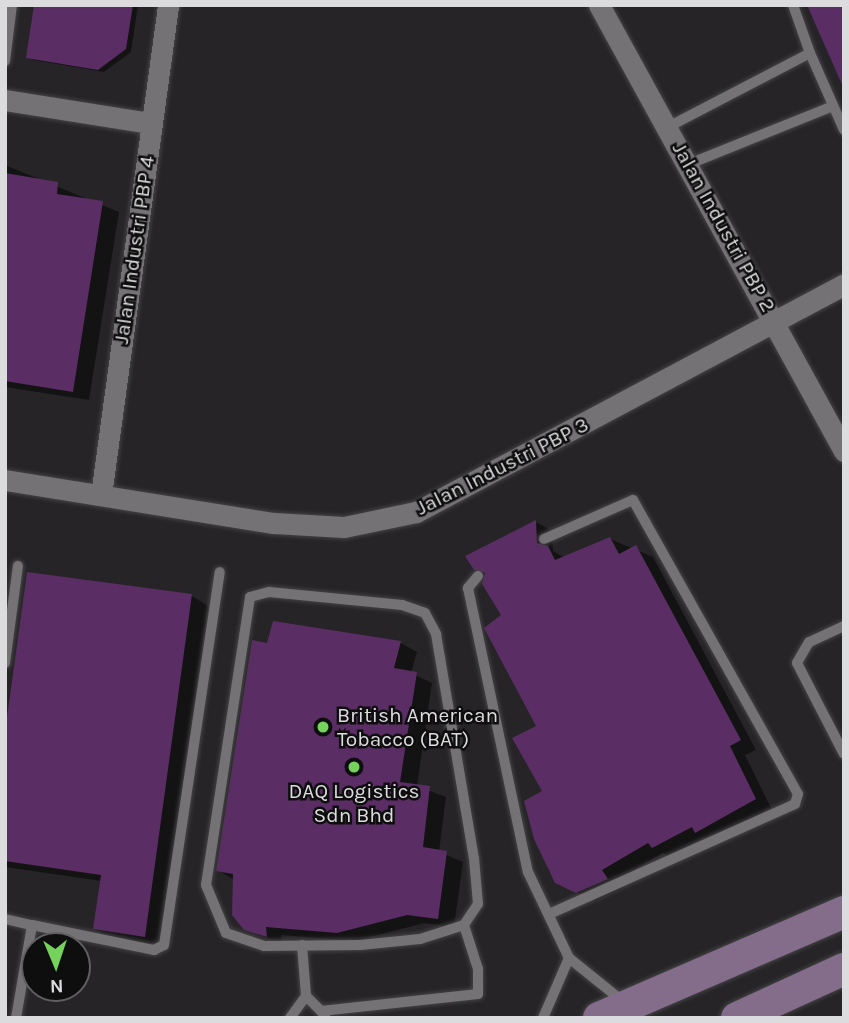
<!DOCTYPE html>
<style>
body{margin:0}
#map{position:relative;width:849px;height:1023px;overflow:hidden;background:#262427;font-family:Karla,sans-serif}
div>[style]{position:absolute}
.shadow>*{inset:0;background:#0007}
.building>*{inset:0;background:#5a2e64}
.roads{filter:drop-shadow(0 0 2px #444345) drop-shadow(0 0 2px #444345)}
.lane>*{height:10px;margin:-5px;padding:0 5px;transform-origin:5px;border-radius:5px;background:#757276}
.street>*{height:21px;margin:-10.5px;padding:0 10.5px;transform-origin:10.5px;border-radius:10.5px;background:#757276}
.secondary>*{height:32px;margin:-16px;padding:0 16px;transform-origin:16px;border-radius:16px;background:#846d8a}
.dots>*{width:19px;height:19px;translate:-50% -50%;box-sizing:border-box;border:4px solid #0f0e0f;border-radius:50%}
span{translate:-50% -50%;white-space:nowrap;text-align:center;line-height:1.15;-webkit-text-stroke:5px #0f0e0f;paint-order:stroke}
.street-label{font-size:21px;color:#dcdbdd}
.poi-label{font-size:21px;color:#dcdbdd}
.left{translate:0 -50%;text-align:left}
.frame{position:absolute;inset:0;border:7px solid #dcdbdd;pointer-events:none}
.north{position:absolute;left:21px;top:932px;width:70px;height:70px;box-sizing:border-box;background:#0f0e0f;border:2px solid #616061;border-radius:50%;rotate:178deg;font-size:19px;font-weight:700;line-height:28px;text-align:center;color:#dcdbdd}
.north::after{content:'';display:block;margin:auto;width:24px;height:32px;background:#75d25b;clip-path:polygon(50% 0,100% 100%,50% 72%,0 100%)}
</style>
<div id="map">
<div class="shadow">
<div style="clip-path:polygon(36px 5px,138px 5px,131px 52px,104px 72px,33px 60px,28px 58px)"></div>
<div style="clip-path:polygon(5px 165px,119px 212px,89px 400px,5px 387px)"></div>
<div style="clip-path:polygon(536px 522px,552px 531px,553px 551px,565px 558px,610px 539px,653px 557px,756px 750px,745px 755px,771px 808px,712px 841px,706px 837px,669px 856px,663px 853px,618px 879px,623px 888px,594px 901px,556px 882px,549px 871px,527px 801px,544px 791px,539px 727px,503px 616px,486px 575px,475px 568px)"></div>
<div style="clip-path:polygon(29px 574px,192px 596px,208px 606px,161px 945px,111px 938px,95px 929px,101px 881px,5px 867px,5px 744px)"></div>
<div style="clip-path:polygon(274px 623px,401px 643px,417px 652px,411px 673px,432px 683px,417px 786px,446px 797px,439px 852px,463px 862px,454px 927px,425px 923px,354px 941px,281px 935px,283px 945px,245px 928px,234px 880px,218px 870px)"></div>
</div>
<div class="building">
<div style="clip-path:polygon(34px 5px,133px 5px,126px 49px,98px 70px,26px 58px)"></div>
<div style="clip-path:polygon(807px 5px,844px 5px,844px 89px)"></div>
<div style="clip-path:polygon(5px 173px,58px 182px,57px 194px,103px 201px,73px 392px,5px 381px)"></div>
<div style="clip-path:polygon(536px 520px,537px 543px,548px 546px,555px 560px,610px 537px,619px 554px,636px 545px,741px 740px,730px 746px,756px 799px,695px 833px,692px 827px,652px 848px,648px 843px,602px 870px,608px 879px,576px 893px,555px 883px,534px 839px,524px 801px,542px 791px,512px 738px,536px 726px,484px 628px,501px 615px,482px 584px,485px 573px,474px 570px,465px 556px)"></div>
<div style="clip-path:polygon(27px 572px,192px 594px,145px 937px,93px 929px,101px 875px,5px 861px,5px 732px)"></div>
<div style="clip-path:polygon(273px 621px,401px 641px,394px 668px,417px 672px,400px 782px,430px 786px,423px 847px,447px 851px,438px 919px,407px 915px,337px 933px,266px 927px,267px 937px,244px 930px,232px 915px,233px 874px,216px 871px,252px 640px,267px 643px)"></div>
</div>
<div class="roads">
<div class="lane">
<div style="left:810px;top:53px;width:84px;rotate:66.2deg"></div>
<div style="left:5px;top:61px;width:56px;rotate:-82.9deg"></div>
<div style="left:668px;top:127px;width:160px;rotate:-27.5deg"></div>
<div style="left:810px;top:53px;width:51px;rotate:-109.5deg"></div>
<div style="left:689px;top:164px;width:155px;rotate:-21.9deg"></div>
<div style="left:544px;top:539px;width:97px;rotate:-23.7deg"></div>
<div style="left:633px;top:500px;width:337px;rotate:60.7deg"></div>
<div style="left:798px;top:794px;width:10px;rotate:107deg"></div>
<div style="left:795px;top:804px;width:267px;rotate:155.9deg"></div>
<div style="left:478px;top:576px;width:16px;rotate:130deg"></div>
<div style="left:468px;top:588px;width:290px;rotate:78.1deg"></div>
<div style="left:528px;top:872px;width:95px;rotate:64.5deg"></div>
<div style="left:569px;top:958px;width:72px;rotate:38.8deg"></div>
<div style="left:269px;top:592px;width:134px;rotate:5.6deg"></div>
<div style="left:402px;top:605px;width:24px;rotate:19deg"></div>
<div style="left:425px;top:613px;width:24px;rotate:62deg"></div>
<div style="left:436px;top:634px;width:227px;rotate:80.4deg"></div>
<div style="left:474px;top:858px;width:46px;rotate:85deg"></div>
<div style="left:478px;top:904px;width:25px;rotate:124deg"></div>
<div style="left:464px;top:925px;width:46px;rotate:162.3deg"></div>
<div style="left:420px;top:939px;width:60px;rotate:174.3deg"></div>
<div style="left:360px;top:945px;width:96px;rotate:179.4deg"></div>
<div style="left:264px;top:946px;width:40px;rotate:-161.1deg"></div>
<div style="left:226px;top:933px;width:52px;rotate:-112.6deg"></div>
<div style="left:206px;top:885px;width:291px;rotate:-81.3deg"></div>
<div style="left:250px;top:597px;width:20px;rotate:-15deg"></div>
<div style="left:844px;top:626px;width:38px;rotate:155deg"></div>
<div style="left:809px;top:642px;width:24px;rotate:120deg"></div>
<div style="left:797px;top:663px;width:102px;rotate:62.7deg"></div>
<div style="left:5px;top:663px;width:98px;rotate:-82.4deg"></div>
<div style="left:5px;top:919px;width:28px;rotate:13deg"></div>
<div style="left:302px;top:945px;width:51px;rotate:85.5deg"></div>
<div style="left:306px;top:996px;width:27px;rotate:45deg"></div>
<div style="left:321px;top:1011px;width:158px;rotate:-6.2deg"></div>
<div style="left:478px;top:994px;width:25px;rotate:-90deg"></div>
<div style="left:478px;top:969px;width:46px;rotate:-107.7deg"></div>
<div style="left:16px;top:1018px;width:94px;rotate:-80.2deg"></div>
<div style="left:32px;top:925px;width:125px;rotate:11.6deg"></div>
<div style="left:154px;top:950px;width:11px;rotate:-27deg"></div>
<div style="left:164px;top:945px;width:377px;rotate:-81.5deg"></div>
<div style="left:290px;top:1018px;width:27px;rotate:-54deg"></div>
<div style="left:543px;top:1018px;width:65px;rotate:-66.6deg"></div>
</div>
<div class="street">
<div style="left:599px;top:5px;width:509px;rotate:61.22deg"></div>
<div style="left:5px;top:100px;width:148px;rotate:9deg"></div>
<div style="left:5px;top:480px;width:272px;rotate:9.1deg"></div>
<div style="left:274px;top:523px;width:70px;rotate:3.3deg"></div>
<div style="left:344px;top:527px;width:74px;rotate:-11.8deg"></div>
<div style="left:416px;top:512px;width:485px;rotate:-28deg"></div>
<div style="left:101px;top:495px;width:495px;rotate:-82.2deg"></div>
</div>
<div class="secondary">
<div style="left:599px;top:1018px;width:267px;rotate:-23.4deg"></div>
<div style="left:737px;top:1018px;width:118px;rotate:-24.6deg"></div>
</div>
</div>
<div class="dots">
<div style="left:323px;top:727px;background:#75d25b"></div>
<div style="left:354px;top:767px;background:#75d25b"></div>
</div>
<div class="street-label">
<span style="left:724px;top:227px;rotate:61deg">Jalan Industri PBP 2</span>
<span style="left:134px;top:250px;rotate:-82deg">Jalan Industri PBP 4</span>
<span style="left:502px;top:466px;rotate:-27deg">Jalan Industri PBP 3</span>
</div>
<div class="poi-label">
<span class="left" style="left:337px;top:727px">British American<br>Tobacco (BAT)</span>
<span style="left:354px;top:803px">DAQ Logistics<br>Sdn Bhd</span>
</div>
<div class="frame"></div>
<div class="north">N</div>
</div>
